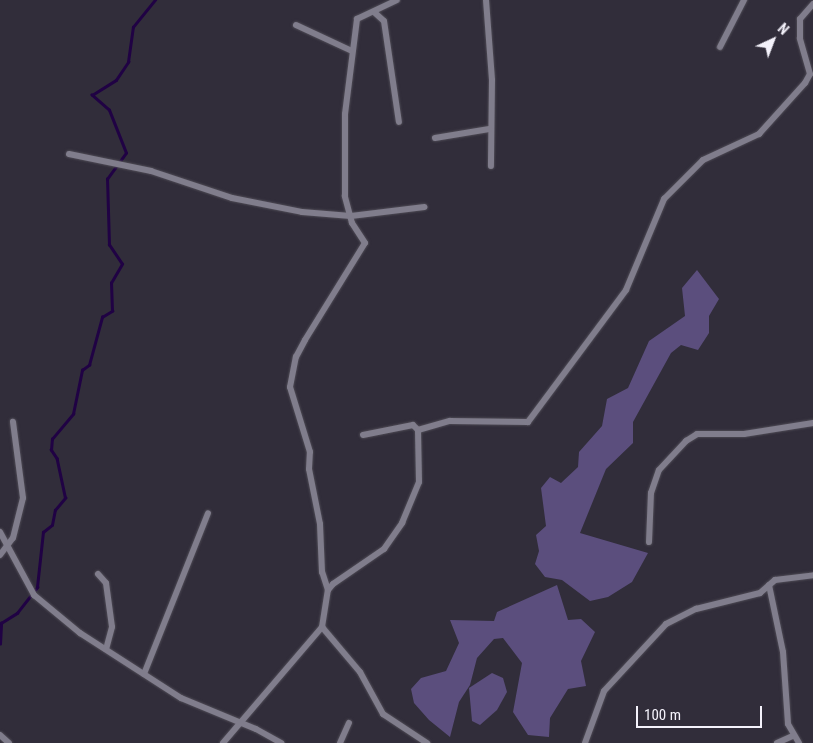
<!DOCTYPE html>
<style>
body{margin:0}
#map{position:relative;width:813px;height:743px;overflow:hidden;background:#312d3a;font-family:"Roboto Condensed",sans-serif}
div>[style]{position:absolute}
.green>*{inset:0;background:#5b4e7d}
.stream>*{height:2.5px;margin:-1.25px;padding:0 1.25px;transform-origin:1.25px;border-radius:1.25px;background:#200244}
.roads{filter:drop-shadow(0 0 1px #4e4b55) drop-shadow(0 0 1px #4e4b55)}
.street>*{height:6px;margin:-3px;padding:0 3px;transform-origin:3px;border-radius:3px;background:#807d8c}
span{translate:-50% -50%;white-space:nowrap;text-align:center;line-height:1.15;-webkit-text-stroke:4.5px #312d3a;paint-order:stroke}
.north{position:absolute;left:748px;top:15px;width:50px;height:50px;-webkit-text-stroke:4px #312d3a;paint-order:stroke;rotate:43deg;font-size:14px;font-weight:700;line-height:20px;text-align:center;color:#f4f2fb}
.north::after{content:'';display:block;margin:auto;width:18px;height:22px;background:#f4f2fb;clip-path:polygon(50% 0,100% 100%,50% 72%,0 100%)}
.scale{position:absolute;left:636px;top:706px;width:126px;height:22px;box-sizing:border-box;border:2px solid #f4f2fb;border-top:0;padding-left:6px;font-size:15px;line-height:18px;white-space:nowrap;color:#f4f2fb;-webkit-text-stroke:4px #312d3a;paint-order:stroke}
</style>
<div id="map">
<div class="green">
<div style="clip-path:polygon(697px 270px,719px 299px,709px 316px,709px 333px,698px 350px,681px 345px,671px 353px,633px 422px,633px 443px,606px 469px,580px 533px,648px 553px,632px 582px,608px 597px,590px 601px,562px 580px,545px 577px,535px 564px,539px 551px,536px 535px,546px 526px,541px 488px,550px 477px,561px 483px,578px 467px,579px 452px,602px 426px,607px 399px,628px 388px,649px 341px,685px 316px,682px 288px)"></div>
<div style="clip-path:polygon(557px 585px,568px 620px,581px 619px,595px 632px,581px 661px,586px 686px,568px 689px,550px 718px,549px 737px,528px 735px,513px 712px,522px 663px,503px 638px,494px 639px,477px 658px,470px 685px,459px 702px,450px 737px,429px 720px,414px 703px,411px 689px,421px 678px,446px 671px,459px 643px,450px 620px,494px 621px,497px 612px)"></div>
<div style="clip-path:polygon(492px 673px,503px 678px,507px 692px,497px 710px,480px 725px,472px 721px,469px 688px)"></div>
</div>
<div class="stream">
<div style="left:0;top:644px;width:21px;rotate:-87deg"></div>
<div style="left:1px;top:623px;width:19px;rotate:-32deg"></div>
<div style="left:17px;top:613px;width:33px;rotate:-52deg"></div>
<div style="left:37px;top:587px;width:55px;rotate:-83.8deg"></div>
<div style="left:43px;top:532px;width:11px;rotate:-38deg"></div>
<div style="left:52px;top:525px;width:15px;rotate:-79deg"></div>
<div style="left:55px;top:510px;width:16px;rotate:-50deg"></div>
<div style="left:65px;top:498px;width:40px;rotate:-102deg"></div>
<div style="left:57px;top:459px;width:11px;rotate:-124deg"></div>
<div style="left:51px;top:450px;width:11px;rotate:-85deg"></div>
<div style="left:52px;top:439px;width:33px;rotate:-50deg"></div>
<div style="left:73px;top:414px;width:45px;rotate:-78.4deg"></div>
<div style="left:82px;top:370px;width:9px;rotate:-36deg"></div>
<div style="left:89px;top:365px;width:50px;rotate:-74.8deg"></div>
<div style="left:102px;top:317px;width:12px;rotate:-31deg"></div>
<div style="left:112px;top:311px;width:28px;rotate:-92deg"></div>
<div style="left:111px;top:283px;width:22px;rotate:-60deg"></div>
<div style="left:122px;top:264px;width:23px;rotate:-124deg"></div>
<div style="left:109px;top:245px;width:66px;rotate:-91.7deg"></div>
<div style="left:107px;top:179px;width:32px;rotate:-54deg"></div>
<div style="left:126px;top:153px;width:46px;rotate:-111.6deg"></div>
<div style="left:109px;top:110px;width:23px;rotate:-139deg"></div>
<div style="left:92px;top:95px;width:28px;rotate:-32deg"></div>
<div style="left:116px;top:80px;width:22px;rotate:-56deg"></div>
<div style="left:128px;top:62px;width:35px;rotate:-82deg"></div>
<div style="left:133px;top:27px;width:35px;rotate:-51deg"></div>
</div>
<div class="roads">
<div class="street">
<div style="left:486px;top:0;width:80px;rotate:85.7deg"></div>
<div style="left:492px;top:80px;width:86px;rotate:90.7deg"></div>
<div style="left:374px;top:12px;width:13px;rotate:42deg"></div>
<div style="left:384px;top:21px;width:102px;rotate:81.6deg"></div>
<div style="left:296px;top:25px;width:62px;rotate:24.9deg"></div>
<div style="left:720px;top:47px;width:53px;rotate:-62.9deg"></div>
<div style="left:435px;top:138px;width:55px;rotate:-9.5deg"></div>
<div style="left:69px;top:154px;width:84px;rotate:11.7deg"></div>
<div style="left:151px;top:171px;width:85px;rotate:18.4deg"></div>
<div style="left:232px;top:198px;width:71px;rotate:11.3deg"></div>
<div style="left:302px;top:212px;width:49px;rotate:4.7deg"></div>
<div style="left:351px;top:216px;width:74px;rotate:-7deg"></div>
<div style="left:418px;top:430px;width:33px;rotate:-16deg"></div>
<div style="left:450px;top:421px;width:78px;rotate:0.7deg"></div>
<div style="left:528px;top:422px;width:164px;rotate:-53.4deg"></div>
<div style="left:626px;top:290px;width:99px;rotate:-67.3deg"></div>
<div style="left:664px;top:199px;width:55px;rotate:-45deg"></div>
<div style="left:703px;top:160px;width:62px;rotate:-24.9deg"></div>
<div style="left:759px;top:134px;width:69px;rotate:-48deg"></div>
<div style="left:805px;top:83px;width:10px;rotate:-61deg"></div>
<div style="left:810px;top:74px;width:37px;rotate:-106deg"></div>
<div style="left:800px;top:38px;width:19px;rotate:-90deg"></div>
<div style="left:800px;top:19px;width:20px;rotate:-49deg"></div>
<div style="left:363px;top:435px;width:51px;rotate:-11.3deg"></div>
<div style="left:413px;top:425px;width:7px;rotate:45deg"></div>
<div style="left:0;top:532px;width:72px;rotate:61.6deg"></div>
<div style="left:34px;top:595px;width:60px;rotate:39.6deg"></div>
<div style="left:80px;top:633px;width:120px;rotate:32.8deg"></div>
<div style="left:181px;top:698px;width:81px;rotate:22.5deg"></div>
<div style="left:256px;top:729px;width:29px;rotate:29deg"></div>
<div style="left:649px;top:542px;width:49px;rotate:-87.7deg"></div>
<div style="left:651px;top:493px;width:24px;rotate:-71deg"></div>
<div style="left:659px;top:470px;width:40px;rotate:-47deg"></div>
<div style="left:686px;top:441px;width:13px;rotate:-32deg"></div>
<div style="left:697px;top:434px;width:47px"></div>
<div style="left:744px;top:434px;width:70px;rotate:-9.1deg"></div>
<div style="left:0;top:555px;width:21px;rotate:-53deg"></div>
<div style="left:13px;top:538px;width:41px;rotate:-76deg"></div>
<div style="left:23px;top:498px;width:77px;rotate:-97.5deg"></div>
<div style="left:98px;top:574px;width:12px;rotate:48deg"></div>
<div style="left:106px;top:583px;width:44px;rotate:82.2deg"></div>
<div style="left:112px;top:627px;width:23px;rotate:105deg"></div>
<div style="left:769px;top:585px;width:68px;rotate:78.2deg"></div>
<div style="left:783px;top:652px;width:72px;rotate:86deg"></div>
<div style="left:788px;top:724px;width:22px;rotate:60deg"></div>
<div style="left:328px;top:590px;width:19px;rotate:-108deg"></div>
<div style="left:322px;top:572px;width:48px;rotate:-92.4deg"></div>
<div style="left:320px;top:524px;width:56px;rotate:-101.3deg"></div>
<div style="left:309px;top:469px;width:17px;rotate:-87deg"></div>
<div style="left:310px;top:452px;width:68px;rotate:-107.1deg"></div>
<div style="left:290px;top:387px;width:31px;rotate:-79deg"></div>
<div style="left:296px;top:357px;width:19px;rotate:-62deg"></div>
<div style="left:305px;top:340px;width:114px;rotate:-58.3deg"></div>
<div style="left:365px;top:243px;width:24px;rotate:-123deg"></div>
<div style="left:352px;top:223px;width:28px;rotate:-105deg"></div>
<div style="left:345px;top:196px;width:82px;rotate:-90deg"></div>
<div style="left:345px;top:114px;width:96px;rotate:-82.8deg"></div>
<div style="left:357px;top:19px;width:44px;rotate:-25.4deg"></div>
<div style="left:322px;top:627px;width:59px;rotate:49.8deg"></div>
<div style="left:360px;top:672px;width:48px;rotate:61.3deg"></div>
<div style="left:383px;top:714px;width:53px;rotate:33.4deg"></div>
<div style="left:144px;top:674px;width:173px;rotate:-68.3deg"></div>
<div style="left:0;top:735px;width:12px;rotate:42deg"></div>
<div style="left:223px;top:743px;width:153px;rotate:-49.5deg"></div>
<div style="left:322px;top:627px;width:37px;rotate:-81deg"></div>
<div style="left:328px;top:590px;width:8px;rotate:-50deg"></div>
<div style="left:333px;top:584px;width:62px;rotate:-34.5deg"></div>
<div style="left:384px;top:549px;width:32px;rotate:-55deg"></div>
<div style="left:402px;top:523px;width:44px;rotate:-67.5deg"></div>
<div style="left:419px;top:482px;width:52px;rotate:-91.1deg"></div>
<div style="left:340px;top:743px;width:22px;rotate:-66deg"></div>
<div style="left:585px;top:743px;width:55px;rotate:-69.9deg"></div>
<div style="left:604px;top:691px;width:91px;rotate:-47.2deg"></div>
<div style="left:666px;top:624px;width:34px;rotate:-27deg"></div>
<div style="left:696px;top:609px;width:66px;rotate:-14deg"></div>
<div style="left:760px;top:593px;width:20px;rotate:-41deg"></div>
<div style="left:775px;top:580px;width:38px;rotate:-7deg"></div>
<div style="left:777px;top:743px;width:17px;rotate:-24deg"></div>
</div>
</div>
<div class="north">N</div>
<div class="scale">100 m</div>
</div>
